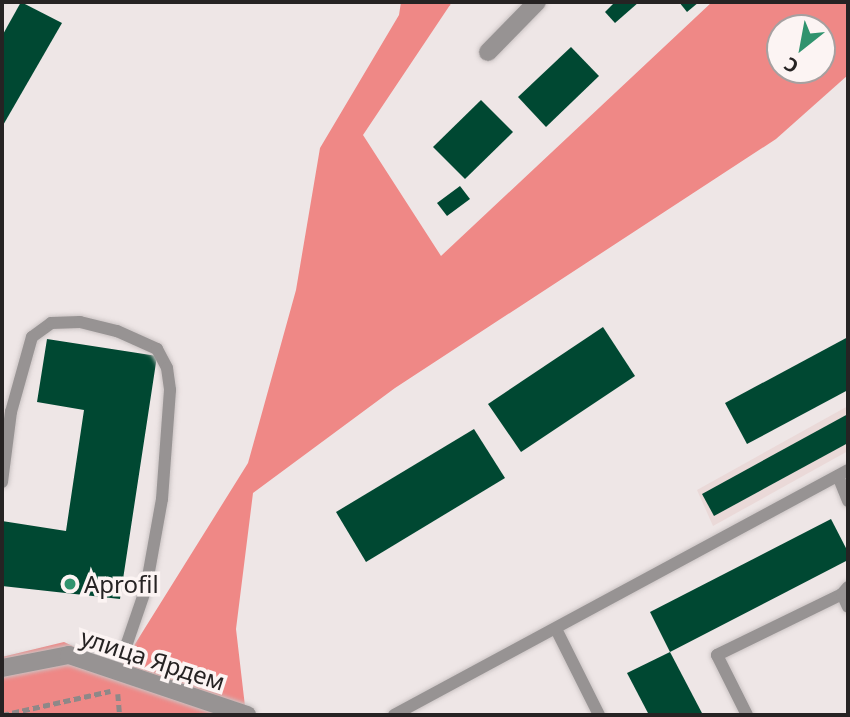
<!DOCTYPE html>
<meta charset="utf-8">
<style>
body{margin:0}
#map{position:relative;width:850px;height:717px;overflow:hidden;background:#eee6e6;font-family:"Noto Sans",sans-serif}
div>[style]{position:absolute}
.built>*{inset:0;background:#ead9d8}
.forest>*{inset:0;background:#ef8886}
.building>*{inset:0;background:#004832}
.path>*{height:4.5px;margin-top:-2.25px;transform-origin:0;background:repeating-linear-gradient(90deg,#8e8888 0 7px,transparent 0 10.5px)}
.roads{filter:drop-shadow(0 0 2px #cac3c3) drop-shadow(0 0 2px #cac3c3)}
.service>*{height:12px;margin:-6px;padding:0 6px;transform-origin:6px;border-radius:6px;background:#979393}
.minor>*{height:18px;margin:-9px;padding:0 9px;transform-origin:9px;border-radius:9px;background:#979393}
.dots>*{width:19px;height:19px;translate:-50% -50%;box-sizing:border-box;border:4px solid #fcf4f3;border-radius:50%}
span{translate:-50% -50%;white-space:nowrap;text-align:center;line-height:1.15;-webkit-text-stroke:7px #fcf4f3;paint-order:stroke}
.poi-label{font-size:24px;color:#262323}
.left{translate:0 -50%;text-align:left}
.street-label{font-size:24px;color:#262323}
.frame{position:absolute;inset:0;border:4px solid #262323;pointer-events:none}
.north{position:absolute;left:766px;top:14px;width:70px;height:70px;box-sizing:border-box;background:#fcf4f3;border:2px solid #a6a0a0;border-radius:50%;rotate:211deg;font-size:19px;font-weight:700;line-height:28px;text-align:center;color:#262323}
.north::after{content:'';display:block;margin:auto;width:24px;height:32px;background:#30936e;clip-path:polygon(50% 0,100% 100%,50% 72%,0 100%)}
</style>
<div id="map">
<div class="built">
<div style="clip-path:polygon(848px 406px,848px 451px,713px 526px,697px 490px)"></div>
</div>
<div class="forest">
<div style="clip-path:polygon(evenodd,401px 2px,452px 2px,363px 135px,441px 256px,712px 2px,848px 2px,848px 75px,776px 139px,395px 388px,253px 493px,236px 629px,246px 715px,2px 715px,2px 657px,64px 642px,120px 668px,248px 463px,296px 290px,320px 148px,399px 15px,401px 2px,780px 28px,822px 28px,822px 70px,780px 70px,780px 28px)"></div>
</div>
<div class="building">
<div style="clip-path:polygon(21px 2px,62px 23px,2px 127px,2px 36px)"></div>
<div style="clip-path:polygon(615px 2px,639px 2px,615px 23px,605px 12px)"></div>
<div style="clip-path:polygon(679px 2px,699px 2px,687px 12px)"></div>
<div style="clip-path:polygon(571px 47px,599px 76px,546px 127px,518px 97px)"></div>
<div style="clip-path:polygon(481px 100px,513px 132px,465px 179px,433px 147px)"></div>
<div style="clip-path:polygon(460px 186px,470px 199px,447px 216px,437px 203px)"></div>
<div style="clip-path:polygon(603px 327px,635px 376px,521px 452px,488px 404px)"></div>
<div style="clip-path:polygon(848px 337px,848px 390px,747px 444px,725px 403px)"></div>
<div style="clip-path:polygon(47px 339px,157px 356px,120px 599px,2px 586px,2px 521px,66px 531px,84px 410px,37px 402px)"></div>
<div style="clip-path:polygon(848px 414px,848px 443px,714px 516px,702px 494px)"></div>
<div style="clip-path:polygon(474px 429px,505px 478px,366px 562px,336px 512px)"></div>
<div style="clip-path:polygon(831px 519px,848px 552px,848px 560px,670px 652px,650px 612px)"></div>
<div style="clip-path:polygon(670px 652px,703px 715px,649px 715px,627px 673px)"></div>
</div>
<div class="path">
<div style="left:118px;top:694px;width:21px;rotate:85deg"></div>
<div style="left:2px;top:715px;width:111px;rotate:-12.5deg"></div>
</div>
<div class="roads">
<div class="service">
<div style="left:838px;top:476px;width:27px;rotate:68deg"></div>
<div style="left:2px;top:482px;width:71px;rotate:-82.7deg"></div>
<div style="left:11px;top:412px;width:78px;rotate:-74.4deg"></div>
<div style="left:32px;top:337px;width:24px;rotate:-36deg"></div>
<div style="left:51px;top:323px;width:29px;rotate:-2deg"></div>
<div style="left:80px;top:322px;width:38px;rotate:14deg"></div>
<div style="left:117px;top:331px;width:44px;rotate:24.2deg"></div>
<div style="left:157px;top:349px;width:21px;rotate:62deg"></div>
<div style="left:167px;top:368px;width:22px;rotate:82deg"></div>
<div style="left:170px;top:390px;width:109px;rotate:94.2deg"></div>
<div style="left:162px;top:499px;width:90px;rotate:100.2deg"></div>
<div style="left:146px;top:588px;width:61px;rotate:109deg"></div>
<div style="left:842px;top:594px;width:14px;rotate:65deg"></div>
<div style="left:556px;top:629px;width:96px;rotate:63.4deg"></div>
<div style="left:394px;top:715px;width:516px;rotate:-28.35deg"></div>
<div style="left:747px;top:715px;width:67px;rotate:-116.6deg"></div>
<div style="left:717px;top:655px;width:139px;rotate:-26deg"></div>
<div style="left:842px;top:594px;width:9px;rotate:-49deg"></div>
</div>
<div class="minor">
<div style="left:488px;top:52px;width:70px;rotate:-45.6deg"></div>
<div style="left:2px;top:668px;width:68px;rotate:-11deg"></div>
<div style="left:69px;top:655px;width:188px;rotate:18.6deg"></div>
</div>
</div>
<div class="dots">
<div style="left:70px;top:584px;background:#30936e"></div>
</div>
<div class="poi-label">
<span class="left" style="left:84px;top:584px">Aprofil</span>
</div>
<div class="street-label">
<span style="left:153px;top:659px;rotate:18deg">улица Ярдем</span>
</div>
<div class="frame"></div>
<div class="north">С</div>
</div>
